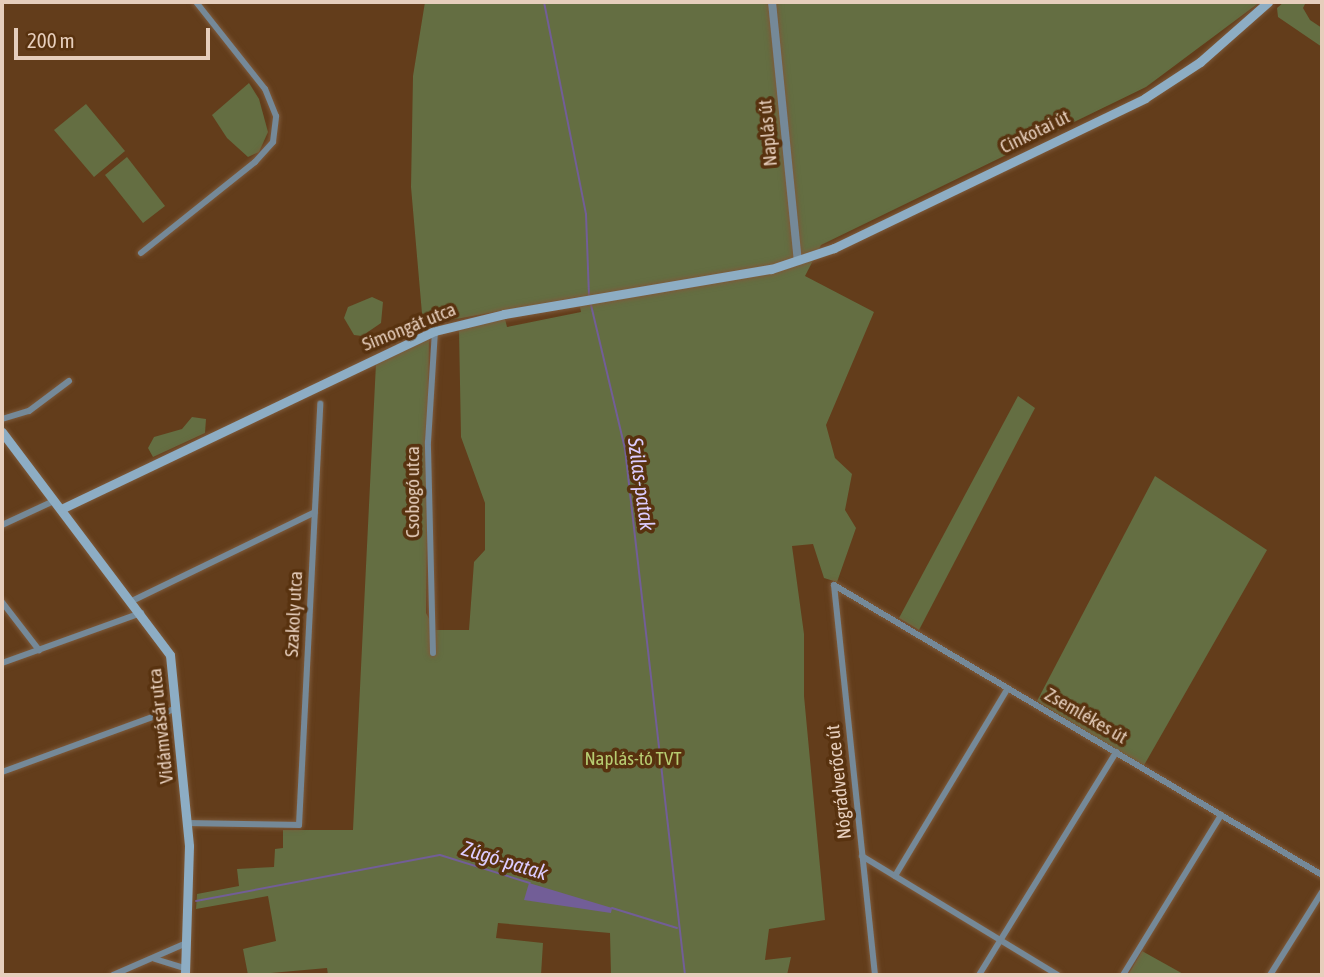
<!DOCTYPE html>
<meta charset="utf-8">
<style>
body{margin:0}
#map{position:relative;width:1324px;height:977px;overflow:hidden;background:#633d1b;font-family:"Asap Condensed",sans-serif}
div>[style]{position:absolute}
.green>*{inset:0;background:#646e42}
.water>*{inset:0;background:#725e97}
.stream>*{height:2px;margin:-1px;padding:0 1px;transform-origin:1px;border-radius:1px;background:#725e97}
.roads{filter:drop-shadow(0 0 2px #7d5a3b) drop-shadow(0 0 2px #7d5a3b)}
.minor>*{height:6px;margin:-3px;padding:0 3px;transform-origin:3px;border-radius:3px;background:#758998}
.tertiary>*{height:8px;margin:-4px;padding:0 4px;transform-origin:4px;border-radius:4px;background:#758998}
.secondary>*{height:9px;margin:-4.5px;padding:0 4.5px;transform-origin:4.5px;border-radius:4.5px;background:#8dadc4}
span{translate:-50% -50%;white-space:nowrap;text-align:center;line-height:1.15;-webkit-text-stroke:7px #58320f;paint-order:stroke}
.street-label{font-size:19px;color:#e6cebc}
.park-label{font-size:19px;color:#b7cc71}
.water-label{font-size:21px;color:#dcccff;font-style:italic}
.frame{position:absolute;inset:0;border:4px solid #e6cebc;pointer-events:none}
.scale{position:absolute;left:14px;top:28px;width:196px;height:32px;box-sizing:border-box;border:4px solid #e6cebc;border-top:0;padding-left:9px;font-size:21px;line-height:24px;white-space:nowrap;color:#e6cebc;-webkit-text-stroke:5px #58320f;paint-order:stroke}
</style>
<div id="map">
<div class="green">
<div style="clip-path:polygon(425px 2px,1260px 2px,1146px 87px,821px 245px,805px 276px,874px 312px,826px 425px,835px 458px,852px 474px,845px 510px,856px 528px,837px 582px,824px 578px,813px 544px,792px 546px,804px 634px,804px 696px,825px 920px,769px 929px,765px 960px,791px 957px,787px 975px,611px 975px,610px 933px,498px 923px,496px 938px,543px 943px,541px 975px,328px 975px,327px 968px,248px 975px,243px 949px,276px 941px,268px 896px,196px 909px,197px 894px,239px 886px,237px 869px,274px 867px,275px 849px,283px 848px,283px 830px,353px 830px,376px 363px,429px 339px,426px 613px,435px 630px,469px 630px,474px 562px,485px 550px,485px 503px,461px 437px,459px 330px,505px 319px,507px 327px,581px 312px,578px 297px,423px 325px,411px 187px,413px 76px)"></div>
<div style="clip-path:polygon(1284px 2px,1306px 2px,1303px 8px,1310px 20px,1322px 28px,1322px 47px,1278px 17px,1277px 8px)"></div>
<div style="clip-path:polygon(249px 83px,259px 99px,268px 132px,259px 152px,248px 157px,227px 138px,212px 115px)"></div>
<div style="clip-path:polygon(86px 104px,125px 151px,94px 177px,54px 130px)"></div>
<div style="clip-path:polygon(127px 157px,165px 206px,143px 223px,105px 175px)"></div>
<div style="clip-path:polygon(372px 297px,383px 302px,381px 323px,362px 336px,354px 335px,344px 318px,348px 307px)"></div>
<div style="clip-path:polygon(1018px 396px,1035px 408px,919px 630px,899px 618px)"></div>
<div style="clip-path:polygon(192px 417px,206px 419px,205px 433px,153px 457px,148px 448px,154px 437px,182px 429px)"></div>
<div style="clip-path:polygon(1155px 476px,1267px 550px,1143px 767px,1037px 701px)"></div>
<div style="clip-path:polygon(1142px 951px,1185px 975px,1128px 975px)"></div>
</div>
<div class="water">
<div style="clip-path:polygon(529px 883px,612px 908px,611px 913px,524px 900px)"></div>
</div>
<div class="stream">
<div style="left:544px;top:2px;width:216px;rotate:78.8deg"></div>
<div style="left:586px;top:214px;width:82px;rotate:87.9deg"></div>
<div style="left:591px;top:305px;width:148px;rotate:76.7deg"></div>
<div style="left:625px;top:449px;width:529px;rotate:83.49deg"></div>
<div style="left:196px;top:901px;width:248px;rotate:-10.7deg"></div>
<div style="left:440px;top:855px;width:94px;rotate:17.3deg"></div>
<div style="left:612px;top:908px;width:68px;rotate:17.1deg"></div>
</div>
<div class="roads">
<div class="minor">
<div style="left:141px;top:253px;width:146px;rotate:-38.6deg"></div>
<div style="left:255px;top:162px;width:27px;rotate:-48deg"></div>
<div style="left:273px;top:142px;width:26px;rotate:-83deg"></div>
<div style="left:276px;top:116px;width:29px;rotate:-112deg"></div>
<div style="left:265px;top:89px;width:111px;rotate:-128.4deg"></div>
<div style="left:2px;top:419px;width:28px;rotate:-17deg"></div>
<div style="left:29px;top:411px;width:50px;rotate:-36.9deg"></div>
<div style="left:2px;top:525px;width:57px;rotate:-24.8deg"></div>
<div style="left:132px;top:601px;width:203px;rotate:-25.9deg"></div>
<div style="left:2px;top:602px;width:61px;rotate:52.4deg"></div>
<div style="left:433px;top:653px;width:211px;rotate:-91.4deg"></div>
<div style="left:428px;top:442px;width:111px;rotate:-86.4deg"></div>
<div style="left:2px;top:663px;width:148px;rotate:-19.8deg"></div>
<div style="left:2px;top:772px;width:186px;rotate:-20.1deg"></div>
<div style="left:188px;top:823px;width:111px;rotate:1deg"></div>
<div style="left:299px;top:825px;width:422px;rotate:-87.1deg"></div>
<div style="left:862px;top:856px;width:229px;rotate:31.3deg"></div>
<div style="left:895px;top:876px;width:219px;rotate:-59deg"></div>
<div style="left:155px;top:959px;width:31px;rotate:17deg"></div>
<div style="left:113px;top:975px;width:77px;rotate:-23.6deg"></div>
<div style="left:875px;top:975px;width:392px;rotate:-96deg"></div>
<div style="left:834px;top:585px;width:568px;rotate:30.72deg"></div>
<div style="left:979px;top:975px;width:262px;rotate:-58.4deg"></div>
<div style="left:1123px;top:975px;width:188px;rotate:-58.5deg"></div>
<div style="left:1270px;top:975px;width:98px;rotate:-57.9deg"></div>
</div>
<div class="tertiary">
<div style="left:772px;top:2px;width:260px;rotate:84.3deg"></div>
</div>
<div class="secondary">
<div style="left:2px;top:432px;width:279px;rotate:53deg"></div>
<div style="left:170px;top:655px;width:192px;rotate:84.3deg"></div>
<div style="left:189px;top:846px;width:129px;rotate:91.8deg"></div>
<div style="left:61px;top:509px;width:414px;rotate:-25.5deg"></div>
<div style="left:435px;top:331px;width:71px;rotate:-13.8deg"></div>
<div style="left:504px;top:314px;width:271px;rotate:-9.6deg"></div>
<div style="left:771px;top:269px;width:66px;rotate:-18.4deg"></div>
<div style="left:834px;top:248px;width:345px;rotate:-25.7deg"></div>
<div style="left:1145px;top:98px;width:66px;rotate:-33.2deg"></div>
<div style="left:1200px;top:62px;width:91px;rotate:-41.4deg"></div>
</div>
</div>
<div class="street-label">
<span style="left:1035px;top:132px;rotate:-26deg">Cinkotai út</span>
<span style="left:768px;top:133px;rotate:-95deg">Naplás út</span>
<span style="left:409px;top:327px;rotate:-22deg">Simongát utca</span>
<span style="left:413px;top:492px;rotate:-90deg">Csobogó utca</span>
<span style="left:294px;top:614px;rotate:-87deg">Szakoly utca</span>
<span style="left:1086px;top:716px;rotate:30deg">Zsemlékes út</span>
<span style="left:161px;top:726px;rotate:-96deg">Vidámvásár utca</span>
<span style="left:839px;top:782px;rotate:-96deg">Nógrádverőce út</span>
</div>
<div class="park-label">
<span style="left:633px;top:759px">Naplás-tó TVT</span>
</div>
<div class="water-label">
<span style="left:642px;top:484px;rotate:82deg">Szilas-patak</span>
<span style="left:505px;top:860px;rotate:17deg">Zúgó-patak</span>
</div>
<div class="frame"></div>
<div class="scale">200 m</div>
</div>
